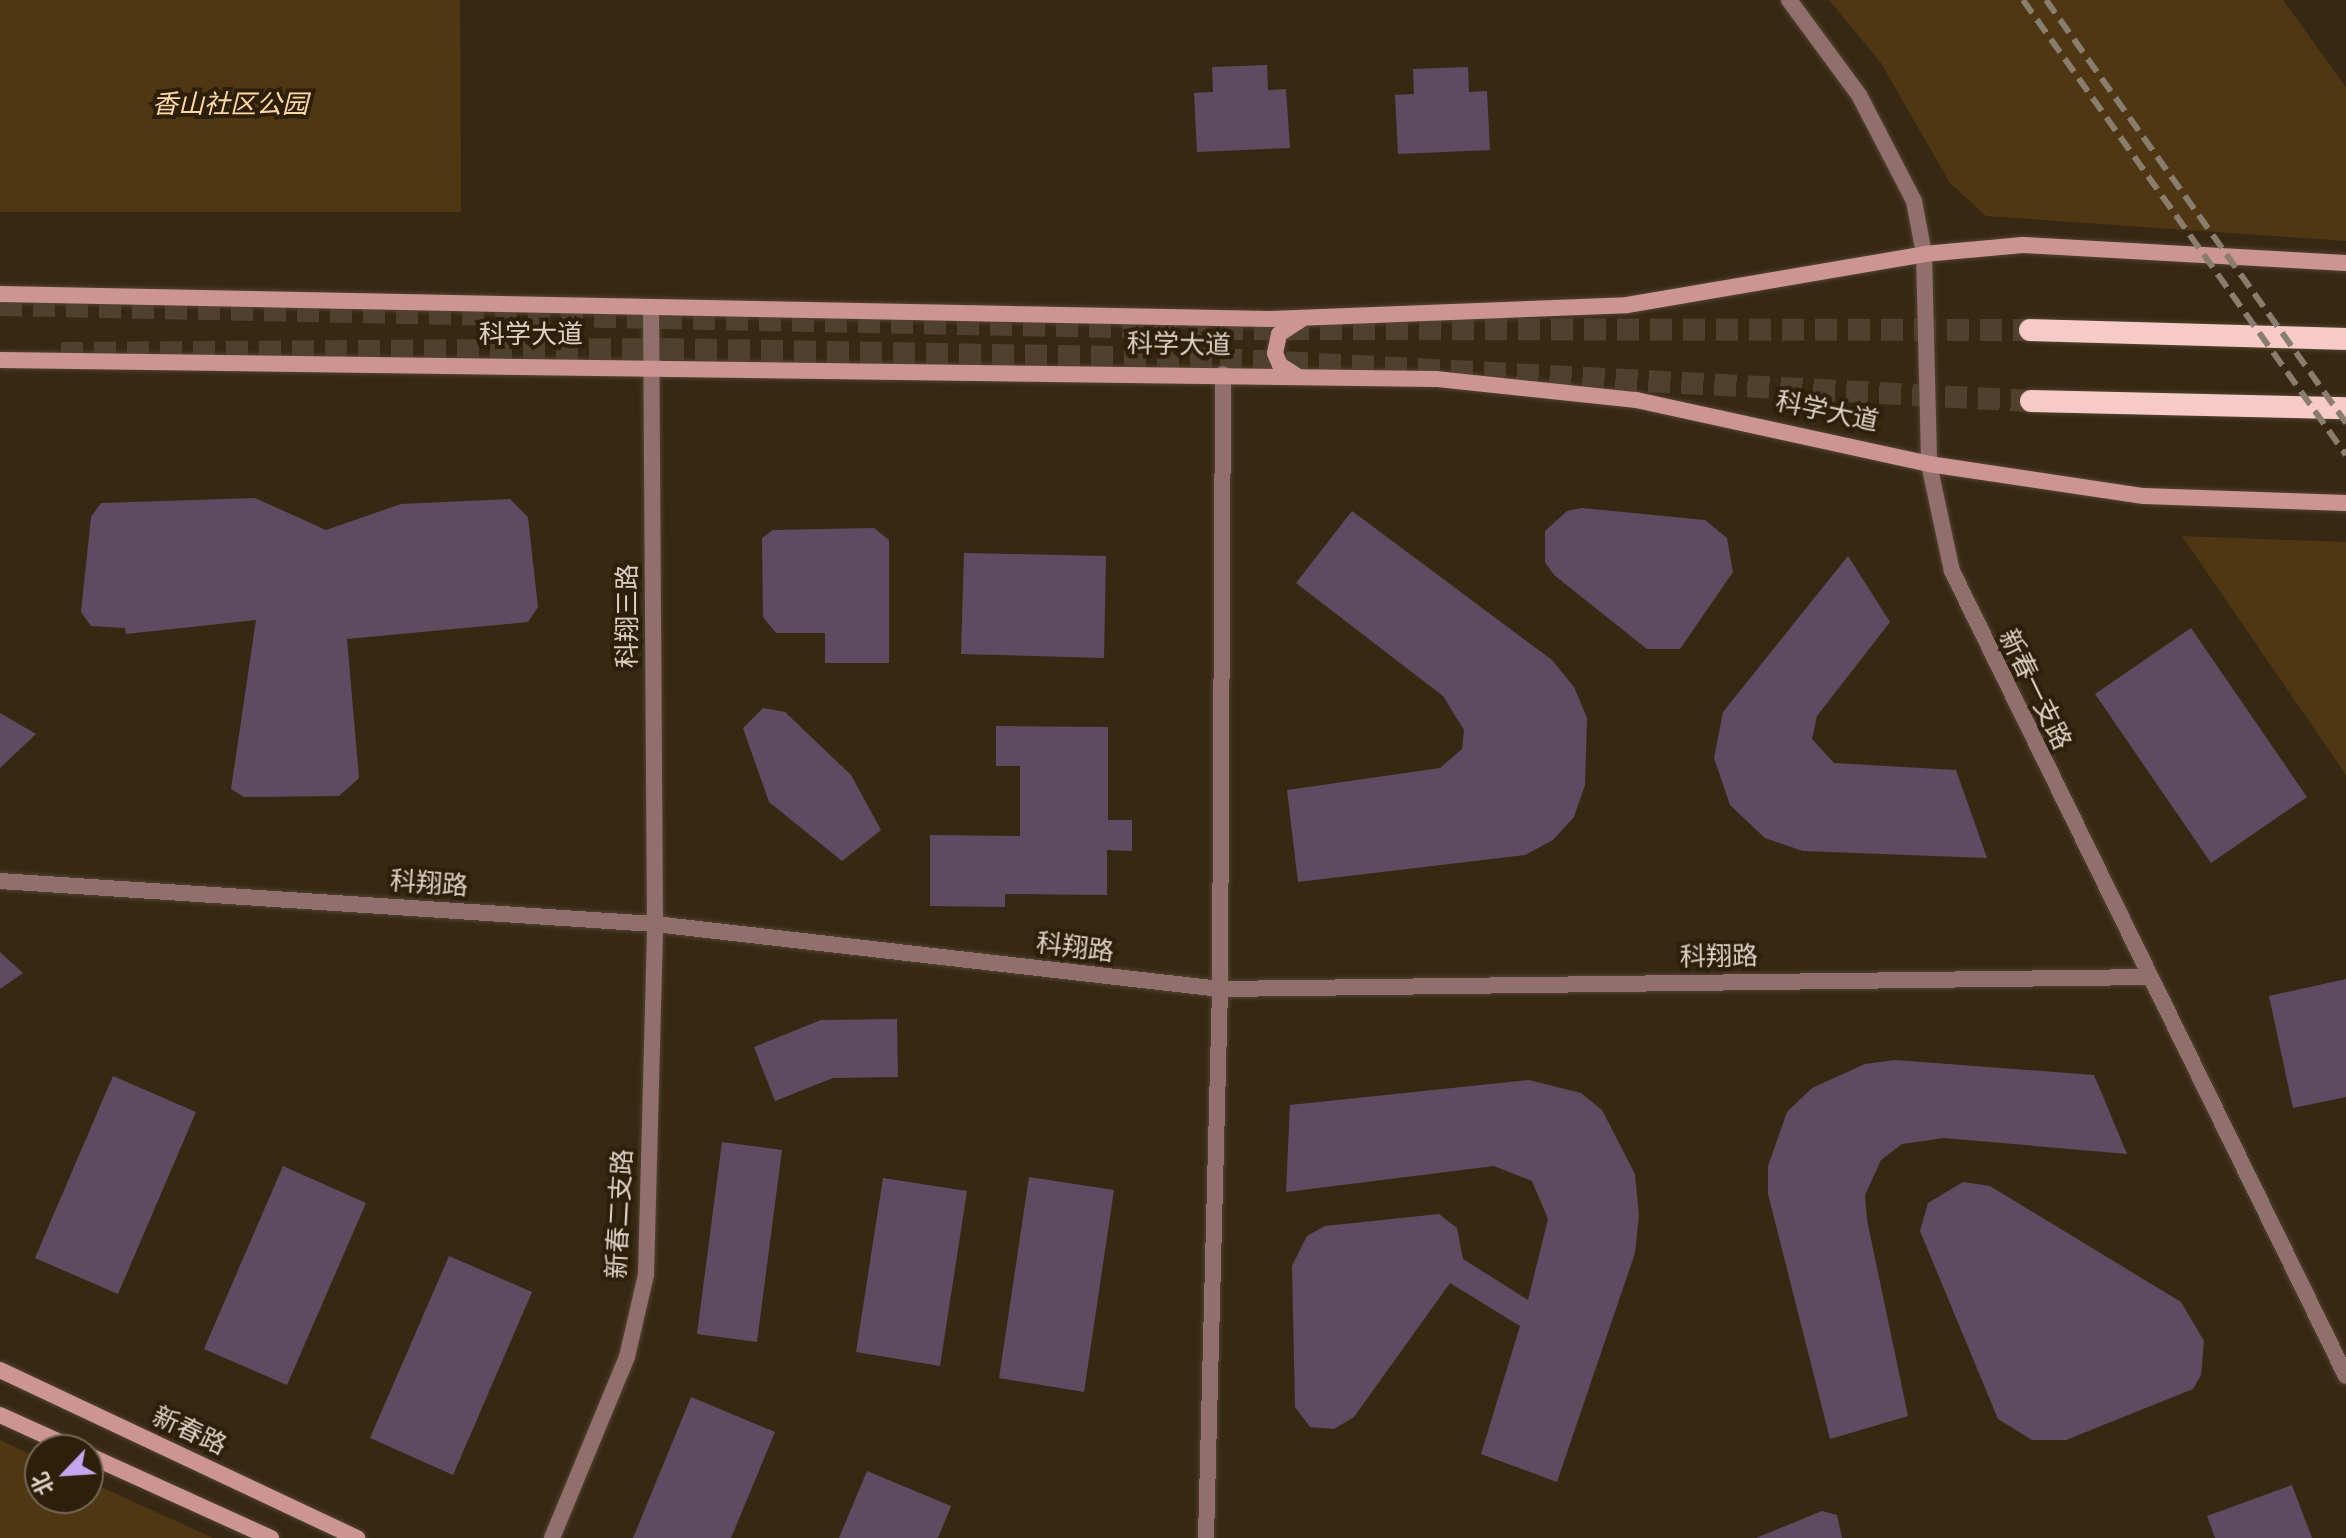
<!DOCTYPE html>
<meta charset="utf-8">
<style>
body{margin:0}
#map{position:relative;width:2346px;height:1538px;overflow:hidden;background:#372814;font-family:Spectral,"Noto Sans SC",serif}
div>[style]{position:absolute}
.green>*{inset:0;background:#503714}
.building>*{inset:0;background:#5d4c61}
.trunk-tunnel>*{height:22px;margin-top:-11px;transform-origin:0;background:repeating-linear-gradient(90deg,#50412f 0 22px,transparent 0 33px)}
.roads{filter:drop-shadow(0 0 2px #514330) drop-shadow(0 0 2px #514330)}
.tertiary>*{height:16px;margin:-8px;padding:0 8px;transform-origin:8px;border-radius:8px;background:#916f6d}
.secondary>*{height:16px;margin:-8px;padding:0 8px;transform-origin:8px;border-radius:8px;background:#cc9592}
.trunk>*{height:22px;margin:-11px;padding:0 11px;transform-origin:11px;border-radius:11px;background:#f6cac7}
.rail>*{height:6px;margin-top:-3px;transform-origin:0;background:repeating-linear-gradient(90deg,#897d6d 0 16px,transparent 0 24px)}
span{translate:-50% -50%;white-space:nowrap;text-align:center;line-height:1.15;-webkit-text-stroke:8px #2d1f0a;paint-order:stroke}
.park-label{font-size:26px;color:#fed7a6;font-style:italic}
.street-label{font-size:26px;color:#dbd1c5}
.north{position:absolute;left:24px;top:1434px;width:80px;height:80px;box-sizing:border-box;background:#2d1f0a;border:2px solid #736655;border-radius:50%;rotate:245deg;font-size:22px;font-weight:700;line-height:32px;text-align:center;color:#dbd1c5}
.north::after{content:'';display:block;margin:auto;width:28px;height:36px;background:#c7a6ef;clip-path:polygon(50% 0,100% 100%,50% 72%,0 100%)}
</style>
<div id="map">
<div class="green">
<div style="clip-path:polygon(0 0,460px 0,461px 212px,0 212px)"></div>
<div style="clip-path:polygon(1829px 0,2283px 0,2346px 87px,2346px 241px,1986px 216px,1950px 183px,1881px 63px)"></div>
<div style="clip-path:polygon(2182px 536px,2346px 542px,2346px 775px)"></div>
<div style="clip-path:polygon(0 1440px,40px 1459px,40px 1498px,88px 1498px,88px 1481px,213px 1538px,0 1538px)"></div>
</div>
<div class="building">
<div style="clip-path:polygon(1267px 65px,1268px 90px,1286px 89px,1290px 148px,1197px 152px,1194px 93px,1213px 92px,1212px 67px)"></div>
<div style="clip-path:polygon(1468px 67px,1469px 92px,1487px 91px,1490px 150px,1398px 154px,1395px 95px,1414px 94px,1413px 69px)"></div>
<div style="clip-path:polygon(255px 498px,326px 530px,401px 504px,510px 499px,528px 517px,538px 607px,528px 622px,347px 639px,359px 778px,339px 796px,244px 797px,231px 789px,256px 620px,126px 634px,125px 628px,91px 626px,81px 612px,91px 517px,101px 503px)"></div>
<div style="clip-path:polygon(1582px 508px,1705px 520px,1727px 538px,1733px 572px,1680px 649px,1647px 649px,1554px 575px,1545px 562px,1545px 531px,1567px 511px)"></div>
<div style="clip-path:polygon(1352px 511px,1552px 660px,1574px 687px,1587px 718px,1585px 785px,1574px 817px,1553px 840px,1525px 855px,1298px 882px,1287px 790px,1440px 768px,1462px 749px,1464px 730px,1443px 696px,1296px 583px)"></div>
<div style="clip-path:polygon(874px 528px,889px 540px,889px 663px,825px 663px,825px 633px,776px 633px,763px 617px,762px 538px,773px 530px)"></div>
<div style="clip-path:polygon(964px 553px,1106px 556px,1104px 658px,961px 654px)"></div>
<div style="clip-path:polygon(1848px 556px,1890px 622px,1817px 716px,1812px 739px,1834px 763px,1956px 770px,1987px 858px,1803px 851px,1765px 838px,1730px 805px,1714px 758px,1723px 712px)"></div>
<div style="clip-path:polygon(2191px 628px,2307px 797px,2211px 863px,2095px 694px)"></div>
<div style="clip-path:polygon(763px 708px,785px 712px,851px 775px,881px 830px,842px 861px,769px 802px,743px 728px)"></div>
<div style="clip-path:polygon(0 713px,36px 734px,0 768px)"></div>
<div style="clip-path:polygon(996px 726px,1108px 727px,1108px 820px,1132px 820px,1132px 851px,1107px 850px,1107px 895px,1005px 894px,1005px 907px,930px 906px,930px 835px,1020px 836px,1020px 766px,996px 766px)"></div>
<div style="clip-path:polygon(0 952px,23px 973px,0 989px)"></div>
<div style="clip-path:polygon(2346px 979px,2346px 1097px,2293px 1108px,2269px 996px)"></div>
<div style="clip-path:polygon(897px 1019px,898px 1077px,833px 1078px,775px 1101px,754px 1047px,821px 1020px)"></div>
<div style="clip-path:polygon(1895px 1060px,2094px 1075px,2127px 1154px,1944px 1138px,1902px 1144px,1881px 1160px,1865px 1195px,1867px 1220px,1908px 1416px,1830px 1439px,1768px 1194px,1768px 1166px,1787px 1112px,1812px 1088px,1865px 1064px)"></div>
<div style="clip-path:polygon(113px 1076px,196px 1112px,118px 1294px,35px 1258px)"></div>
<div style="clip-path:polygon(1529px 1080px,1581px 1093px,1602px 1110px,1635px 1174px,1639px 1215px,1635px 1253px,1557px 1482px,1481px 1454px,1520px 1326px,1450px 1283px,1354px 1417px,1334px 1429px,1310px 1427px,1295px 1407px,1292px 1266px,1307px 1236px,1325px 1226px,1439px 1214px,1457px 1228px,1463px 1259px,1528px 1300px,1548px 1219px,1532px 1181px,1494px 1166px,1286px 1192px,1290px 1105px)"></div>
<div style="clip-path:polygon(722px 1142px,782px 1150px,757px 1342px,697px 1334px)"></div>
<div style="clip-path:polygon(283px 1166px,366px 1203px,287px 1385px,204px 1349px)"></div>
<div style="clip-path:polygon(1029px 1177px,1114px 1190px,1084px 1392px,999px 1378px)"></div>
<div style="clip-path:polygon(883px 1178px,967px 1191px,940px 1366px,856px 1352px)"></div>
<div style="clip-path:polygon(1963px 1182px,1990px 1186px,2181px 1302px,2204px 1341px,2201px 1375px,2193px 1389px,2066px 1440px,2032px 1440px,1998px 1419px,1920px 1231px,1928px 1203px)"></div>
<div style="clip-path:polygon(449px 1256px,532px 1292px,453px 1475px,370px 1438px)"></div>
<div style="clip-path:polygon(691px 1397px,775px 1432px,731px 1538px,633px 1538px)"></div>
<div style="clip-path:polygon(867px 1471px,951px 1506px,938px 1538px,839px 1538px)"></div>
<div style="clip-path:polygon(2292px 1485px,2312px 1538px,2215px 1538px,2207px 1516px)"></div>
<div style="clip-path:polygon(1822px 1511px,1837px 1515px,1842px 1538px,1756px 1538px)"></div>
</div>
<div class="trunk-tunnel">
<div style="left:0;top:305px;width:1221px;rotate:1.13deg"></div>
<div style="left:1221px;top:329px;width:809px;rotate:0.07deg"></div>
<div style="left:61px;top:353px;width:601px;rotate:-0.38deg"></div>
<div style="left:662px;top:349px;width:558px;rotate:1.03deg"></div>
<div style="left:1220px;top:359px;width:812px;rotate:2.96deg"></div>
</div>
<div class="roads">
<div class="tertiary">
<div style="left:1789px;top:0;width:118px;rotate:53.6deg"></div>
<div style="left:1859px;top:95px;width:119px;rotate:62.6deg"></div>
<div style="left:1914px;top:201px;width:54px;rotate:79.3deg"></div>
<div style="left:1924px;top:254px;width:210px;rotate:88.6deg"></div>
<div style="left:1929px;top:464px;width:109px;rotate:77.9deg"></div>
<div style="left:1952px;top:571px;width:896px;rotate:63.92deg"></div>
<div style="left:0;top:881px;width:656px;rotate:3.76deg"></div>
<div style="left:655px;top:924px;width:569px;rotate:6.56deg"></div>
<div style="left:1220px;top:989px;width:928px;rotate:-0.74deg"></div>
<div style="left:552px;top:1538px;width:196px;rotate:-67.5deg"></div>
<div style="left:627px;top:1357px;width:84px;rotate:-77deg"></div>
<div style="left:646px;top:1275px;width:351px;rotate:-88.5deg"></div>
<div style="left:655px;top:924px;width:617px;rotate:-90.37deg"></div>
<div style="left:1206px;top:1538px;width:549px;rotate:-88.54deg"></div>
<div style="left:1220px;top:989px;width:615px;rotate:-89.72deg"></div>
</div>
<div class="secondary">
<div style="left:0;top:294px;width:1270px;rotate:1.13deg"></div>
<div style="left:1270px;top:319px;width:357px;rotate:-2.2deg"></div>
<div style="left:1627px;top:305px;width:301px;rotate:-9.7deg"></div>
<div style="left:1924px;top:254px;width:99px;rotate:-5.2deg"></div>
<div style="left:2023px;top:245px;width:324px;rotate:3.2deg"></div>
<div style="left:0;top:360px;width:1436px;rotate:0.76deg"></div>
<div style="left:1436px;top:379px;width:201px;rotate:6deg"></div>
<div style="left:1636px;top:400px;width:300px;rotate:12.3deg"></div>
<div style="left:1929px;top:464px;width:217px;rotate:8.5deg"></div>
<div style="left:2144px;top:496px;width:202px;rotate:2deg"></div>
<div style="left:1297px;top:376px;width:20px;rotate:-147deg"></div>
<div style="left:1280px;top:365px;width:13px;rotate:-113deg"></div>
<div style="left:1275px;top:353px;width:19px;rotate:-78deg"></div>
<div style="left:1279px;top:334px;width:27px;rotate:-33deg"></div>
<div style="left:0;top:1370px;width:395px;rotate:25.2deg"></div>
<div style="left:0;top:1415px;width:85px;rotate:24.4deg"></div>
<div style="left:88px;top:1455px;width:201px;rotate:24.4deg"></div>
</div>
<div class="trunk">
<div style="left:2030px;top:330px;width:316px;rotate:1.6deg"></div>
<div style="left:2031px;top:401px;width:315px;rotate:1.3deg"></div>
</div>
</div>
<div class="rail">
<div style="left:2023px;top:0;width:558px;rotate:54.63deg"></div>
<div style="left:2046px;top:0;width:519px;rotate:54.65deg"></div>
</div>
<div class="park-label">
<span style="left:230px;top:106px">香山社区公园</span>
</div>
<div class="street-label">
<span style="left:531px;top:336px">科学大道</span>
<span style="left:1179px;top:346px;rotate:1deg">科学大道</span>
<span style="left:1827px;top:413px;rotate:12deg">科学大道</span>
<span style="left:629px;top:616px;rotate:-90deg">科翔三路</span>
<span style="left:2034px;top:690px;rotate:64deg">新春一支路</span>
<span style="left:429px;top:885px;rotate:4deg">科翔路</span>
<span style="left:1075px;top:949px;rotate:7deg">科翔路</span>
<span style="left:1719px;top:958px;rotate:-1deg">科翔路</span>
<span style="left:621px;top:1214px;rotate:-87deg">新春二支路</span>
<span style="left:189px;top:1432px;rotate:25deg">新春路</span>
</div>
<div class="north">北</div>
</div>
